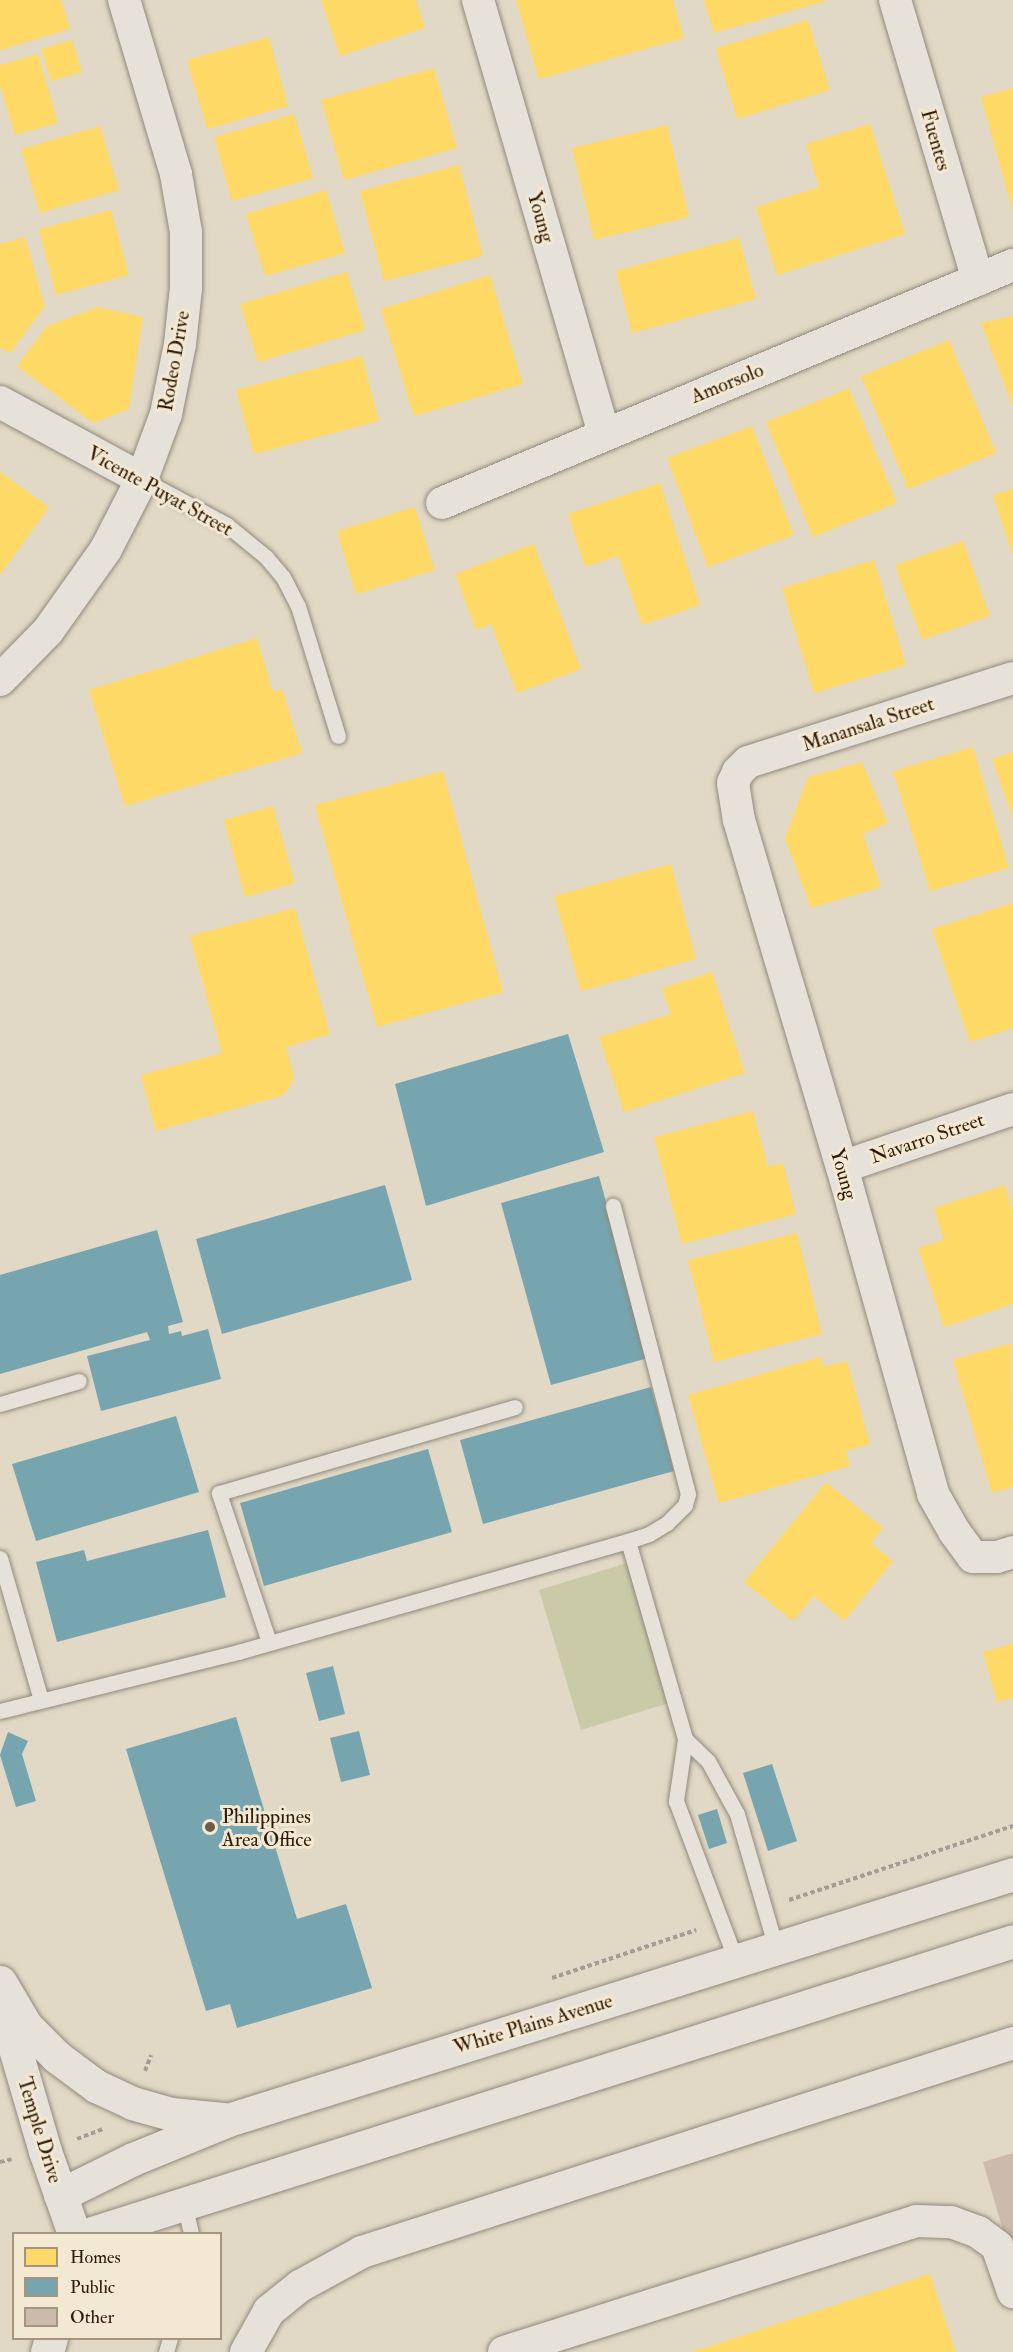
<!DOCTYPE html>
<style>
body{margin:0}
#map{position:relative;width:1013px;height:2352px;overflow:hidden;background:#e1d8c5;font-family:"IM FELL Double Pica",serif}
div>[style]{position:absolute}
.green>*{inset:0;background:#c9cba8}
.homes>*{inset:0;background:#ffd966}
.public>*{inset:0;background:#76a5af}
.building>*{inset:0;background:#ccbbad}
.path>*{height:4px;margin-top:-2px;transform-origin:0;background:repeating-linear-gradient(90deg,#a39d95 0 4.5px,transparent 0 7.5px)}
.roads{filter:drop-shadow(0 0 2px #91897c) drop-shadow(0 0 2px #91897c)}
.lane>*{height:15px;margin:-7.5px;padding:0 7.5px;transform-origin:7.5px;border-radius:7.5px;background:#e7e2d9}
.street>*{height:32px;margin:-16px;padding:0 16px;transform-origin:16px;border-radius:16px;background:#e7e2d9}
.secondary>*{height:33px;margin:-16.5px;padding:0 16.5px;transform-origin:16.5px;border-radius:16.5px;background:#e7e2d9}
.dots>*{width:16px;height:16px;translate:-50% -50%;box-sizing:border-box;border:3px solid #f3e8d2;border-radius:50%}
span{translate:-50% -50%;white-space:nowrap;text-align:center;line-height:1.15;-webkit-text-stroke:6px #f3e8d2;paint-order:stroke}
.street-label{font-size:20px;color:#2e1904}
.poi-label{font-size:20px;color:#2e1904}
.left{translate:0 -50%;text-align:left}
.legend{position:absolute;left:12px;top:2232px;width:210px;height:108px;box-sizing:border-box;background:#f3e8d2;border:2px solid #a49580;margin:0;padding:8px 10px;list-style:none;font-size:18px;color:#2e1904}
.legend li{display:flex;align-items:center;gap:12px;height:30px}
.legend b{width:30px;border:2px solid #a49580}
</style>
<div id="map">
<div class="green">
<div style="clip-path:polygon(627px 1563px,669px 1703px,581px 1730px,539px 1590px)"></div>
</div>
<div class="homes">
<div style="clip-path:polygon(0 0,61px 0,70px 29px,0 50px)"></div>
<div style="clip-path:polygon(321px 0,416px 0,425px 28px,340px 56px)"></div>
<div style="clip-path:polygon(516px 0,673px 0,684px 38px,539px 79px)"></div>
<div style="clip-path:polygon(704px 0,826px 0,826px 1px,714px 33px)"></div>
<div style="clip-path:polygon(808px 20px,830px 90px,737px 119px,716px 48px)"></div>
<div style="clip-path:polygon(269px 37px,288px 106px,207px 129px,187px 60px)"></div>
<div style="clip-path:polygon(72px 40px,82px 72px,51px 81px,41px 49px)"></div>
<div style="clip-path:polygon(38px 54px,58px 123px,15px 135px,0 85px,0 65px)"></div>
<div style="clip-path:polygon(434px 68px,457px 148px,344px 180px,321px 100px)"></div>
<div style="clip-path:polygon(1013px 88px,1013px 208px,1012px 208px,981px 97px)"></div>
<div style="clip-path:polygon(294px 114px,313px 178px,232px 201px,214px 137px)"></div>
<div style="clip-path:polygon(870px 124px,905px 234px,777px 275px,756px 207px,819px 187px,806px 144px)"></div>
<div style="clip-path:polygon(667px 125px,689px 217px,594px 240px,572px 148px)"></div>
<div style="clip-path:polygon(100px 126px,119px 190px,40px 213px,21px 149px)"></div>
<div style="clip-path:polygon(459px 165px,483px 256px,384px 281px,360px 191px)"></div>
<div style="clip-path:polygon(326px 190px,345px 253px,265px 276px,246px 214px)"></div>
<div style="clip-path:polygon(111px 210px,129px 275px,56px 295px,39px 229px)"></div>
<div style="clip-path:polygon(25px 237px,45px 306px,10px 353px,0 348px,0 244px)"></div>
<div style="clip-path:polygon(739px 238px,756px 299px,632px 333px,616px 271px)"></div>
<div style="clip-path:polygon(347px 272px,365px 330px,258px 362px,240px 304px)"></div>
<div style="clip-path:polygon(490px 275px,523px 384px,414px 416px,381px 309px)"></div>
<div style="clip-path:polygon(98px 307px,143px 317px,129px 409px,93px 423px,17px 366px,47px 326px)"></div>
<div style="clip-path:polygon(1013px 316px,1013px 407px,981px 323px)"></div>
<div style="clip-path:polygon(949px 340px,996px 453px,908px 489px,861px 376px)"></div>
<div style="clip-path:polygon(362px 356px,379px 421px,254px 454px,236px 390px)"></div>
<div style="clip-path:polygon(849px 388px,897px 503px,813px 537px,766px 422px)"></div>
<div style="clip-path:polygon(752px 426px,794px 535px,708px 567px,667px 458px)"></div>
<div style="clip-path:polygon(0 472px,49px 507px,0 575px)"></div>
<div style="clip-path:polygon(660px 483px,700px 605px,642px 625px,618px 556px,585px 567px,568px 514px)"></div>
<div style="clip-path:polygon(1013px 489px,1013px 556px,993px 495px)"></div>
<div style="clip-path:polygon(415px 507px,435px 570px,356px 594px,337px 531px)"></div>
<div style="clip-path:polygon(963px 541px,990px 616px,922px 640px,895px 565px)"></div>
<div style="clip-path:polygon(534px 544px,581px 669px,517px 693px,491px 624px,476px 630px,455px 574px)"></div>
<div style="clip-path:polygon(874px 560px,906px 665px,814px 693px,782px 588px)"></div>
<div style="clip-path:polygon(257px 638px,273px 692px,282px 689px,302px 753px,125px 806px,89px 690px)"></div>
<div style="clip-path:polygon(973px 747px,1009px 868px,930px 891px,893px 771px)"></div>
<div style="clip-path:polygon(1013px 752px,1013px 818px,992px 759px)"></div>
<div style="clip-path:polygon(862px 762px,888px 823px,863px 834px,881px 887px,811px 908px,785px 838px,808px 777px)"></div>
<div style="clip-path:polygon(443px 771px,503px 992px,377px 1027px,315px 805px)"></div>
<div style="clip-path:polygon(273px 806px,295px 883px,245px 897px,224px 820px)"></div>
<div style="clip-path:polygon(671px 864px,696px 959px,581px 991px,554px 896px)"></div>
<div style="clip-path:polygon(1013px 903px,1013px 1028px,970px 1042px,932px 929px)"></div>
<div style="clip-path:polygon(295px 908px,330px 1034px,286px 1047px,294px 1075px,290px 1088px,281px 1096px,156px 1131px,141px 1075px,222px 1053px,190px 936px)"></div>
<div style="clip-path:polygon(712px 972px,745px 1073px,624px 1112px,599px 1037px,671px 1014px,662px 988px)"></div>
<div style="clip-path:polygon(753px 1111px,768px 1167px,783px 1163px,796px 1214px,682px 1244px,654px 1137px)"></div>
<div style="clip-path:polygon(1005px 1185px,1013px 1211px,1013px 1304px,944px 1327px,918px 1248px,944px 1240px,934px 1208px)"></div>
<div style="clip-path:polygon(797px 1233px,822px 1334px,714px 1362px,688px 1260px)"></div>
<div style="clip-path:polygon(1011px 1343px,1013px 1487px,992px 1493px,953px 1360px)"></div>
<div style="clip-path:polygon(821px 1357px,824px 1367px,847px 1361px,870px 1444px,846px 1451px,850px 1466px,719px 1503px,688px 1395px)"></div>
<div style="clip-path:polygon(826px 1482px,883px 1528px,871px 1543px,893px 1561px,844px 1621px,814px 1596px,793px 1621px,744px 1582px)"></div>
<div style="clip-path:polygon(1013px 1644px,1013px 1698px,997px 1702px,983px 1652px)"></div>
<div style="clip-path:polygon(930px 2274px,956px 2352px,692px 2352px)"></div>
</div>
<div class="public">
<div style="clip-path:polygon(568px 1034px,604px 1152px,426px 1206px,395px 1084px)"></div>
<div style="clip-path:polygon(599px 1176px,648px 1358px,551px 1385px,501px 1203px)"></div>
<div style="clip-path:polygon(385px 1185px,412px 1280px,222px 1334px,196px 1239px)"></div>
<div style="clip-path:polygon(157px 1230px,183px 1322px,168px 1326px,169px 1334px,181px 1331px,182px 1336px,208px 1329px,221px 1379px,101px 1411px,87px 1356px,150px 1340px,147px 1332px,0 1374px,0 1275px)"></div>
<div style="clip-path:polygon(651px 1387px,674px 1471px,483px 1524px,460px 1440px)"></div>
<div style="clip-path:polygon(176px 1416px,199px 1492px,36px 1541px,12px 1464px)"></div>
<div style="clip-path:polygon(428px 1449px,452px 1532px,264px 1586px,240px 1503px)"></div>
<div style="clip-path:polygon(208px 1530px,226px 1597px,57px 1642px,36px 1562px,84px 1550px,87px 1561px)"></div>
<div style="clip-path:polygon(333px 1666px,345px 1714px,319px 1721px,306px 1673px)"></div>
<div style="clip-path:polygon(236px 1717px,297px 1919px,346px 1904px,372px 1988px,237px 2028px,230px 2004px,206px 2011px,126px 1749px)"></div>
<div style="clip-path:polygon(359px 1731px,370px 1775px,341px 1782px,330px 1738px)"></div>
<div style="clip-path:polygon(8px 1732px,28px 1741px,22px 1754px,36px 1801px,16px 1807px,0 1755px)"></div>
<div style="clip-path:polygon(772px 1764px,797px 1841px,768px 1851px,743px 1773px)"></div>
<div style="clip-path:polygon(717px 1809px,727px 1843px,709px 1849px,698px 1815px)"></div>
</div>
<div class="building">
<div style="clip-path:polygon(1013px 2153px,1013px 2261px,1012px 2261px,983px 2162px)"></div>
</div>
<div class="path">
<div style="left:789px;top:1900px;width:236px;rotate:-18.3deg"></div>
<div style="left:552px;top:1978px;width:152px;rotate:-18.4deg"></div>
<div style="left:145px;top:2071px;width:17px;rotate:-69deg"></div>
<div style="left:77px;top:2139px;width:28px;rotate:-21deg"></div>
<div style="left:0;top:2162px;width:12px;rotate:-14deg"></div>
</div>
<div class="roads">
<div class="lane">
<div style="left:142px;top:479px;width:97px;rotate:28.4deg"></div>
<div style="left:227px;top:525px;width:50px;rotate:39.4deg"></div>
<div style="left:266px;top:557px;width:26px;rotate:50deg"></div>
<div style="left:283px;top:577px;width:33px;rotate:63deg"></div>
<div style="left:298px;top:606px;width:136px;rotate:72.9deg"></div>
<div style="left:0;top:1404px;width:82px;rotate:-16.2deg"></div>
<div style="left:628px;top:1541px;width:206px;rotate:73.9deg"></div>
<div style="left:685px;top:1739px;width:63px;rotate:98.3deg"></div>
<div style="left:676px;top:1801px;width:171px;rotate:69.4deg"></div>
<div style="left:0;top:1558px;width:148px;rotate:73.9deg"></div>
<div style="left:269px;top:1642px;width:157px;rotate:-108.6deg"></div>
<div style="left:219px;top:1493px;width:308px;rotate:-16.2deg"></div>
<div style="left:0;top:1711px;width:245px;rotate:-13.9deg"></div>
<div style="left:238px;top:1652px;width:405px;rotate:-15.9deg"></div>
<div style="left:628px;top:1541px;width:22px;rotate:-18deg"></div>
<div style="left:649px;top:1534px;width:21px;rotate:-31deg"></div>
<div style="left:667px;top:1523px;width:25px;rotate:-45deg"></div>
<div style="left:685px;top:1505px;width:11px;rotate:-75deg"></div>
<div style="left:688px;top:1494px;width:298px;rotate:-104.6deg"></div>
<div style="left:685px;top:1739px;width:32px;rotate:44deg"></div>
<div style="left:708px;top:1761px;width:60px;rotate:61.3deg"></div>
<div style="left:737px;top:1814px;width:140px;rotate:73.8deg"></div>
<div style="left:184px;top:2203px;width:32px;rotate:77deg"></div>
<div style="left:166px;top:2352px;width:15px;rotate:-74deg"></div>
</div>
<div class="street">
<div style="left:478px;top:0;width:452px;rotate:73.8deg"></div>
<div style="left:895px;top:0;width:292px;rotate:73.5deg"></div>
<div style="left:0;top:402px;width:162px;rotate:28.5deg"></div>
<div style="left:442px;top:503px;width:619px;rotate:-22.63deg"></div>
<div style="left:1013px;top:678px;width:278px;rotate:162.4deg"></div>
<div style="left:748px;top:762px;width:14px;rotate:135deg"></div>
<div style="left:738px;top:772px;width:12px;rotate:114deg"></div>
<div style="left:733px;top:783px;width:37px;rotate:81deg"></div>
<div style="left:739px;top:820px;width:362px;rotate:73.5deg"></div>
<div style="left:842px;top:1167px;width:339px;rotate:74.4deg"></div>
<div style="left:933px;top:1494px;width:43px;rotate:60.4deg"></div>
<div style="left:954px;top:1531px;width:32px;rotate:54deg"></div>
<div style="left:973px;top:1557px;width:24px"></div>
<div style="left:997px;top:1557px;width:17px;rotate:-17deg"></div>
<div style="left:0;top:680px;width:69px;rotate:-45.6deg"></div>
<div style="left:48px;top:631px;width:100px;rotate:-54.7deg"></div>
<div style="left:106px;top:549px;width:79px;rotate:-62.8deg"></div>
<div style="left:142px;top:479px;width:69px;rotate:-69.7deg"></div>
<div style="left:166px;top:414px;width:71px;rotate:-78.7deg"></div>
<div style="left:180px;top:344px;width:56px;rotate:-83.9deg"></div>
<div style="left:186px;top:288px;width:56px;rotate:-90deg"></div>
<div style="left:186px;top:232px;width:59px;rotate:-99.8deg"></div>
<div style="left:176px;top:174px;width:182px;rotate:-106.6deg"></div>
<div style="left:842px;top:1167px;width:181px;rotate:-18.7deg"></div>
<div style="left:246px;top:2352px;width:47px;rotate:-60.7deg"></div>
<div style="left:269px;top:2311px;width:40px;rotate:-39deg"></div>
<div style="left:300px;top:2286px;width:71px;rotate:-28.7deg"></div>
<div style="left:362px;top:2252px;width:684px;rotate:-17.8deg"></div>
<div style="left:504px;top:2352px;width:433px;rotate:-17.6deg"></div>
<div style="left:917px;top:2221px;width:34px;rotate:2deg"></div>
<div style="left:951px;top:2222px;width:29px;rotate:20deg"></div>
<div style="left:978px;top:2232px;width:24px;rotate:36deg"></div>
<div style="left:997px;top:2246px;width:49px;rotate:70.8deg"></div>
</div>
<div class="secondary">
<div style="left:0;top:1982px;width:51px;rotate:59.4deg"></div>
<div style="left:26px;top:2026px;width:44px;rotate:45deg"></div>
<div style="left:57px;top:2057px;width:49px;rotate:36.6deg"></div>
<div style="left:96px;top:2086px;width:40px;rotate:25deg"></div>
<div style="left:132px;top:2103px;width:41px;rotate:15.8deg"></div>
<div style="left:171px;top:2114px;width:52px;rotate:5.5deg"></div>
<div style="left:2px;top:2004px;width:153px;rotate:73.7deg"></div>
<div style="left:45px;top:2151px;width:88px;rotate:70.7deg"></div>
<div style="left:60px;top:2195px;width:81px;rotate:-26.3deg"></div>
<div style="left:133px;top:2159px;width:103px;rotate:-22.3deg"></div>
<div style="left:228px;top:2120px;width:823px;rotate:-17.4deg"></div>
<div style="left:89px;top:2234px;width:969px;rotate:-17.59deg"></div>
<div style="left:47px;top:2352px;width:15px;rotate:-74deg"></div>
</div>
</div>
<div class="dots">
<div style="left:210px;top:1827px;background:#6d5c48"></div>
</div>
<div class="street-label">
<span style="left:936px;top:140px;rotate:74deg">Fuentes</span>
<span style="left:541px;top:217px;rotate:74deg">Young</span>
<span style="left:174px;top:361px;rotate:-80deg">Rodeo Drive</span>
<span style="left:727px;top:383px;rotate:-22deg">Amorsolo</span>
<span style="left:160px;top:491px;rotate:29deg">Vicente Puyat Street</span>
<span style="left:868px;top:724px;rotate:-18deg">Manansala Street</span>
<span style="left:927px;top:1138px;rotate:-19deg">Navarro Street</span>
<span style="left:844px;top:1174px;rotate:74deg">Young</span>
<span style="left:533px;top:2024px;rotate:-17deg">White Plains Avenue</span>
<span style="left:40px;top:2130px;rotate:73deg">Temple Drive</span>
</div>
<div class="poi-label">
<span class="left" style="left:222px;top:1828px">Philippines<br>Area Office</span>
</div>
<ul class="legend">
<li><b style="height:16px;background:#ffd966"></b>Homes</li>
<li><b style="height:16px;background:#76a5af"></b>Public</li>
<li><b style="height:16px;background:#ccbbad"></b>Other</li>
</ul>
</div>
